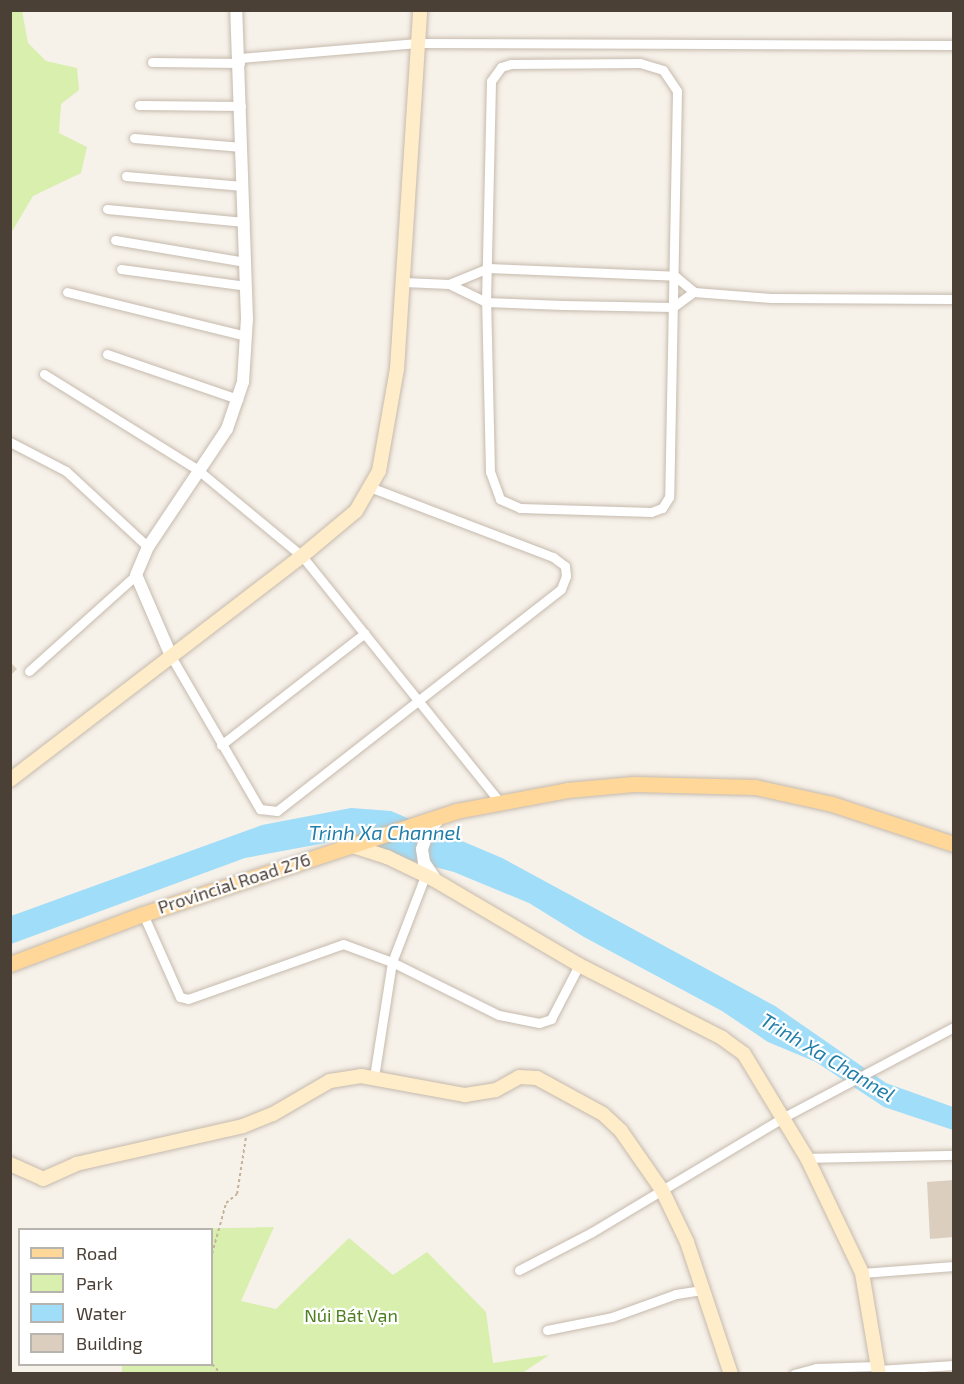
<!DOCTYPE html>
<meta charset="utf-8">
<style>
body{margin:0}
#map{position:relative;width:964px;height:1384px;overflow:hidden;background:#f6f1e9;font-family:"Exo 2",sans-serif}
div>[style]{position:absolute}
.green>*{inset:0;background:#d8efad}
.water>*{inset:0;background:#9fddf9}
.building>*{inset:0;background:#dccebf}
.path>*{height:2px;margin-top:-1px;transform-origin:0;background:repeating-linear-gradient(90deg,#c6b299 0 3px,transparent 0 6px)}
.roads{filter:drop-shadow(0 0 2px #c6baad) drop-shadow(0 0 2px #c6baad)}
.minor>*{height:9px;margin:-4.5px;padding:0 4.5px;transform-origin:4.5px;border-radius:4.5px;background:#fff}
.tertiary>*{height:12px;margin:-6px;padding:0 6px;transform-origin:6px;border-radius:6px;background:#fff}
.secondary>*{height:14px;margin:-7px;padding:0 7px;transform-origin:7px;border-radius:7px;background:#ffedca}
.primary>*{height:15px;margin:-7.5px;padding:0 7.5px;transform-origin:7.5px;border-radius:7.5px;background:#ffd799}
span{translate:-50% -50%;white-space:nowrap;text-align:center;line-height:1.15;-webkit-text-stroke:4.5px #fff;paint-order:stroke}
.street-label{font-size:18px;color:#4b4036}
.park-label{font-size:18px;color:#4e7f20}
.water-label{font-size:20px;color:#1f7eaa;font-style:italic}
.frame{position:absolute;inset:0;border:12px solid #4b4036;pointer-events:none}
.legend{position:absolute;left:18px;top:1228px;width:195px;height:138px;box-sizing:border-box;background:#fff;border:2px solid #b7b3af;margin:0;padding:8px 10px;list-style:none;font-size:18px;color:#4b4036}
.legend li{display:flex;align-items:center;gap:12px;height:30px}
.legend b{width:30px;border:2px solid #b7b3af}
</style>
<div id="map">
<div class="green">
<div style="clip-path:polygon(11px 10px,22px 11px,28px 43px,46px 61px,77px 68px,79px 90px,61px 104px,59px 133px,87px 147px,81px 173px,33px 196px,11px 233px)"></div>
<div style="clip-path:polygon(274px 1227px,241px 1301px,276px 1309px,349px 1238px,393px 1275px,427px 1252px,486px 1312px,493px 1363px,549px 1355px,521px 1374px,122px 1373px,122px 1365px,212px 1364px,212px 1230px,181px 1229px)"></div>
</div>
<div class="water">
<div style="clip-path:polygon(351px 808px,391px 811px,502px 858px,775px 1006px,886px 1083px,953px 1107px,953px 1130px,884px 1107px,816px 1062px,768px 1042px,722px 1011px,584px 937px,529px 903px,454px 872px,336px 841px,245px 858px,11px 944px,11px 916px,262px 825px)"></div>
</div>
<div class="building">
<div style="clip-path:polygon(10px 662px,17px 669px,10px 676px)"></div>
<div style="clip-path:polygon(954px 1180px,954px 1237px,930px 1239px,927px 1182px)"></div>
</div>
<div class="path">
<div style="left:212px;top:1254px;width:53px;rotate:-74.6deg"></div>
<div style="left:226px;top:1203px;width:14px;rotate:-39deg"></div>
<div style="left:237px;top:1194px;width:58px;rotate:-81deg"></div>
<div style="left:212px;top:1364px;width:13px;rotate:48deg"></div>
</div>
<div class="roads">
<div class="minor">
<div style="left:240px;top:58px;width:181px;rotate:-4.8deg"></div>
<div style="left:420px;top:43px;width:534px;rotate:0.21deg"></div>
<div style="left:152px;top:62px;width:88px;rotate:0.7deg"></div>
<div style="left:640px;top:63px;width:24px;rotate:17deg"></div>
<div style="left:663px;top:70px;width:25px;rotate:56deg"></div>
<div style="left:677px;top:91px;width:406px;rotate:91.1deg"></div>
<div style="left:669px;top:497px;width:13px;rotate:122deg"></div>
<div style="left:662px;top:508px;width:12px;rotate:160deg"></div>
<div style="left:651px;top:512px;width:131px;rotate:-178.3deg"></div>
<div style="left:520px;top:508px;width:22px;rotate:-156deg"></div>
<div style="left:500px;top:499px;width:29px;rotate:-110deg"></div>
<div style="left:490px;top:472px;width:170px;rotate:-91.3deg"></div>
<div style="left:486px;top:302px;width:221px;rotate:-88.7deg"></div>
<div style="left:491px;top:81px;width:17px;rotate:-54deg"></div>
<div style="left:501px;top:67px;width:10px;rotate:-17deg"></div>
<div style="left:511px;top:64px;width:129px;rotate:-0.4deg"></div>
<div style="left:139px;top:105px;width:102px;rotate:0.6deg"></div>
<div style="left:134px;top:138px;width:108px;rotate:4.8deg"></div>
<div style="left:126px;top:176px;width:117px;rotate:4.9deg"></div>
<div style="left:107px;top:209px;width:138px;rotate:5.4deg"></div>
<div style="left:115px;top:240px;width:132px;rotate:9.6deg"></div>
<div style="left:121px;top:269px;width:126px;rotate:7.7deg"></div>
<div style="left:404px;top:282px;width:45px;rotate:2.5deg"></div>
<div style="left:449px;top:284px;width:42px;rotate:-22.3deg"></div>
<div style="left:488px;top:268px;width:187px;rotate:2.4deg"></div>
<div style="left:675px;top:276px;width:25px;rotate:40deg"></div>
<div style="left:694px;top:292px;width:77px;rotate:4.5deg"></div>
<div style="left:771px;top:298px;width:183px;rotate:0.3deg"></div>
<div style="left:449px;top:284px;width:41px;rotate:25.9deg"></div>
<div style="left:486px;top:302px;width:77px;rotate:2.2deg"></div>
<div style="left:563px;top:305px;width:110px;rotate:1deg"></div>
<div style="left:673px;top:307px;width:26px;rotate:-36deg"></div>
<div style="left:67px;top:292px;width:184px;rotate:13.8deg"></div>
<div style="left:107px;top:354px;width:139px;rotate:19deg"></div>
<div style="left:44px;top:374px;width:181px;rotate:31.9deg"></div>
<div style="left:198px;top:470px;width:135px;rotate:39.6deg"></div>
<div style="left:302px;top:556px;width:314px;rotate:51.2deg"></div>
<div style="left:10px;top:442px;width:63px;rotate:27.4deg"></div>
<div style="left:66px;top:471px;width:112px;rotate:42.8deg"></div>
<div style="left:172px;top:658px;width:175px;rotate:59.8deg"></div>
<div style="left:260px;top:809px;width:17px;rotate:7deg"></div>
<div style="left:277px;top:811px;width:360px;rotate:-38deg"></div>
<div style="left:561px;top:589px;width:14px;rotate:-69deg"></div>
<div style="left:566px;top:576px;width:10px;rotate:-96deg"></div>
<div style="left:565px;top:566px;width:15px;rotate:-143deg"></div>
<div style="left:553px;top:557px;width:196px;rotate:-159.1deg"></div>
<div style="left:29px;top:671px;width:144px;rotate:-41.9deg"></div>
<div style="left:221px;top:745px;width:182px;rotate:-37.9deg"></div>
<div style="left:143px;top:914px;width:91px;rotate:66deg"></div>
<div style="left:180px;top:997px;width:8px;rotate:14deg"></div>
<div style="left:188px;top:999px;width:164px;rotate:-19.5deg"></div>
<div style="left:343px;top:944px;width:52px;rotate:20.2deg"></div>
<div style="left:392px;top:962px;width:119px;rotate:26.4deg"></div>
<div style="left:499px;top:1015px;width:41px;rotate:11.3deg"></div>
<div style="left:539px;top:1023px;width:13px;rotate:-18deg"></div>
<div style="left:551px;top:1019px;width:61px;rotate:-62.6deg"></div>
<div style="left:374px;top:1077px;width:116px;rotate:-81.1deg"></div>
<div style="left:392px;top:962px;width:92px;rotate:-69deg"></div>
<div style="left:807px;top:1158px;width:147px;rotate:-1.2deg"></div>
<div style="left:519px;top:1270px;width:82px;rotate:-27.5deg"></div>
<div style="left:592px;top:1232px;width:224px;rotate:-30.9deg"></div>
<div style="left:784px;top:1117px;width:192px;rotate:-27.9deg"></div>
<div style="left:862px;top:1273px;width:92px;rotate:-4.4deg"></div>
<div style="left:547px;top:1330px;width:66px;rotate:-11.3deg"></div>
<div style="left:612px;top:1317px;width:68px;rotate:-19.8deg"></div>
<div style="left:676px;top:1294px;width:26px;rotate:-9deg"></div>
<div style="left:879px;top:1370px;width:75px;rotate:-3.8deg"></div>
<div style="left:794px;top:1374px;width:23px;rotate:-15deg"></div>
<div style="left:816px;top:1368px;width:61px;rotate:-1.9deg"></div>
</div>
<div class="tertiary">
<div style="left:172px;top:658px;width:90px;rotate:-113.4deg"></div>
<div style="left:136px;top:575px;width:30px;rotate:-67deg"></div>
<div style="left:148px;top:547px;width:142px;rotate:-56.2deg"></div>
<div style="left:227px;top:429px;width:50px;rotate:-71.2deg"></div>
<div style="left:243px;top:382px;width:63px;rotate:-86.4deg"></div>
<div style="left:247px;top:319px;width:309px;rotate:-92deg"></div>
<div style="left:436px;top:880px;width:22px;rotate:-124deg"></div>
<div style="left:424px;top:862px;width:13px;rotate:-99deg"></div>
<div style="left:422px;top:849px;width:18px;rotate:-71deg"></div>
<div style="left:428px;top:832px;width:19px;rotate:-51deg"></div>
</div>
<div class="secondary">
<div style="left:10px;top:780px;width:368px;rotate:-37.5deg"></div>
<div style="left:302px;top:556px;width:70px;rotate:-39.8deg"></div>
<div style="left:356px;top:511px;width:46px;rotate:-60.1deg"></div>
<div style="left:379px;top:471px;width:104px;rotate:-80deg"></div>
<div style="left:397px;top:369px;width:360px;rotate:-86.3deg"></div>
<div style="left:350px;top:845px;width:39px;rotate:18deg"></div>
<div style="left:387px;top:857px;width:51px;rotate:25.6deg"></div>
<div style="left:433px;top:879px;width:169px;rotate:30.5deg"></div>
<div style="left:579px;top:965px;width:161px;rotate:27deg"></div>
<div style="left:722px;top:1038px;width:27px;rotate:36deg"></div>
<div style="left:744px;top:1054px;width:122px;rotate:58.8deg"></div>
<div style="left:807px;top:1158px;width:127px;rotate:64.4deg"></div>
<div style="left:862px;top:1273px;width:102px;rotate:80.4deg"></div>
<div style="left:10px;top:1164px;width:36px;rotate:24deg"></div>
<div style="left:43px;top:1179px;width:36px;rotate:-24deg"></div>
<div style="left:76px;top:1164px;width:171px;rotate:-12.8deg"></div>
<div style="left:243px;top:1126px;width:32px;rotate:-22deg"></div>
<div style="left:273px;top:1114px;width:66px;rotate:-30.1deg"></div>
<div style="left:330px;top:1081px;width:31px;rotate:-9deg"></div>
<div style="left:361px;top:1076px;width:106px;rotate:10.4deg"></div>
<div style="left:465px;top:1095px;width:31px;rotate:-9deg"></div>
<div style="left:496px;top:1090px;width:26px;rotate:-29deg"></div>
<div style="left:519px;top:1077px;width:18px;rotate:3deg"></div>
<div style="left:537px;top:1078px;width:75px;rotate:28.6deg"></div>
<div style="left:603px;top:1114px;width:25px;rotate:43deg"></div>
<div style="left:621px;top:1131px;width:72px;rotate:55.2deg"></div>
<div style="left:662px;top:1190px;width:58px;rotate:64.3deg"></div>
<div style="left:687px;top:1242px;width:139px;rotate:71.6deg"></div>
</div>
<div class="primary">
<div style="left:10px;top:964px;width:142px;rotate:-20.6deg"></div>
<div style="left:143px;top:914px;width:330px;rotate:-18.2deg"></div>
<div style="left:456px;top:811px;width:113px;rotate:-10.7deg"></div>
<div style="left:567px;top:790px;width:67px;rotate:-5.1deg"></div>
<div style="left:634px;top:784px;width:121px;rotate:1.4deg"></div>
<div style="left:755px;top:787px;width:79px;rotate:12.4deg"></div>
<div style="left:832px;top:804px;width:128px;rotate:18.2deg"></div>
</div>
</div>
<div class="street-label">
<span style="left:234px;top:883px;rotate:-18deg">Provincial Road 276</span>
</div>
<div class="park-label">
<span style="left:351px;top:1315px">Núi Bát Vạn</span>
</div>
<div class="water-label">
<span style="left:385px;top:832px">Trinh Xa Channel</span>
<span style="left:828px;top:1057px;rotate:31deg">Trinh Xa Channel</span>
</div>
<div class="frame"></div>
<ul class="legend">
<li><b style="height:8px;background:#ffd799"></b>Road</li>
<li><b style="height:16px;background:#d8efad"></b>Park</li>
<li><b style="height:16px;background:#9fddf9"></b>Water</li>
<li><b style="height:16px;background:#dccebf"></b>Building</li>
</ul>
</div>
